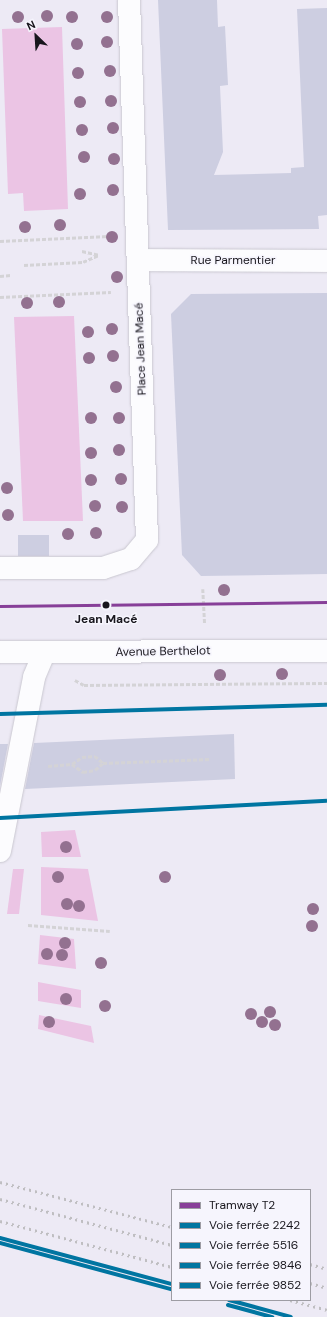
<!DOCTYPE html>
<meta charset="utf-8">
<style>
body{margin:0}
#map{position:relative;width:327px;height:1317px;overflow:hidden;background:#edeaf5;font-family:"DM Sans",sans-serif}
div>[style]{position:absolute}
.green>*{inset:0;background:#ebc4e4}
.building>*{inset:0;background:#cdcee1}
.path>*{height:2.5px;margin-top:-1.25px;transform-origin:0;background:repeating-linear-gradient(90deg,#d4d3d6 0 4px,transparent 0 6px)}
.roads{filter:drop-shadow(0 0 1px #c9c7d0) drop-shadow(0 0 1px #c9c7d0)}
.street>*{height:22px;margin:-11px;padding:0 11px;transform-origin:11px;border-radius:11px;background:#fcfcfe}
.secondary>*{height:22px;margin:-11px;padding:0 11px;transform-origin:11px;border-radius:11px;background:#fcfcfe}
.primary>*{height:22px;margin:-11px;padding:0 11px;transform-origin:11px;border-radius:11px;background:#fcfcfe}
.rail>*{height:3px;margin-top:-1.5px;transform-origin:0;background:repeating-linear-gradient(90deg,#bfbec1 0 2px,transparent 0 6px)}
.rail-1>*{height:4px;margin:-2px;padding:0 2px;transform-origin:2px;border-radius:2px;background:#0075a1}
.rail-2>*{height:4px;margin:-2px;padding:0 2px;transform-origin:2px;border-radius:2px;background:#0075a1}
.rail-3>*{height:4px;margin:-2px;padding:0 2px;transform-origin:2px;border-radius:2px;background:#0075a1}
.rail-4>*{height:4px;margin:-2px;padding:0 2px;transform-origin:2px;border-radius:2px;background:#0075a1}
.tram-1>*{height:3px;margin:-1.5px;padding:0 1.5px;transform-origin:1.5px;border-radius:1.5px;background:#873f98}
.trees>*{width:12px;height:12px;margin:-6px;border-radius:50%;background:#937190}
.dots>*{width:11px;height:11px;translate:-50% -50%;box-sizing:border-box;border:2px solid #f6f5fd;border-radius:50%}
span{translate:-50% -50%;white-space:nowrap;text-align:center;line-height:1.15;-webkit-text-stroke:3px #f6f5fd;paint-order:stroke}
.street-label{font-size:12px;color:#18161d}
.stop-label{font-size:12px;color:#18161d;font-weight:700}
.legend{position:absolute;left:171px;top:1189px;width:140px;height:112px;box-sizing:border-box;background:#f6f5fd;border:1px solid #9d9ca3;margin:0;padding:5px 7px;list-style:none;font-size:12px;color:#18161d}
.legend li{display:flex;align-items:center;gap:8px;height:20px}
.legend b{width:20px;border:1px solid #9d9ca3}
.north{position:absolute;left:16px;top:16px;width:40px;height:40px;-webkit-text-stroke:3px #f6f5fd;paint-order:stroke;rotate:335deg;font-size:11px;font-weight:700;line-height:16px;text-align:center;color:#18161d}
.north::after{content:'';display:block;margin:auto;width:14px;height:18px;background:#18161d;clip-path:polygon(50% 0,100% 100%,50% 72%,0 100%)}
</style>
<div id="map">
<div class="green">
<div style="clip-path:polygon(62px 27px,68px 209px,24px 211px,23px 193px,8px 194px,2px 29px)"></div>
<div style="clip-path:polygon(74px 316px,83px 521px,23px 521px,14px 317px)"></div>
<div style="clip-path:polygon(75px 830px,81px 857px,42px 857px,41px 832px)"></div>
<div style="clip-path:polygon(41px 867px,88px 869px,98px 921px,41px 915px)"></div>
<div style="clip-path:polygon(13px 869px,24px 869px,19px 914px,7px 914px)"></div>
<div style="clip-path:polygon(40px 935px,74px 939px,76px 969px,38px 964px)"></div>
<div style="clip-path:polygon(38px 982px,81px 990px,81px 1008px,38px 1001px)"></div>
<div style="clip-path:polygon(39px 1015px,91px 1026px,94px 1043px,38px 1029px)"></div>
</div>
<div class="building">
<div style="clip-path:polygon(158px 0,217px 0,218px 27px,225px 26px,228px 85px,220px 86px,223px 152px,214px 175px,291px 173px,291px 168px,304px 167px,297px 9px,327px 8px,327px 215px,318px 216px,319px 229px,168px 230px)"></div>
<div style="clip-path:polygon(327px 293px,327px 574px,201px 576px,182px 555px,171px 314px,191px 294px)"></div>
<div style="clip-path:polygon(18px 535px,49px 535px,49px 556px,18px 556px)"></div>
<div style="clip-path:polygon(234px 734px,235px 779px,25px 789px,34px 743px)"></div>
<div style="clip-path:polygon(0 744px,8px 744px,0 786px)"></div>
</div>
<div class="path">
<div style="left:0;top:241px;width:109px;rotate:-2.6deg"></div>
<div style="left:82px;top:251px;width:17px;rotate:13deg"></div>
<div style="left:24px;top:265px;width:59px;rotate:-2.9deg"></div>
<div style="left:83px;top:262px;width:17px;rotate:-24deg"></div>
<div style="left:0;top:276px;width:11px;rotate:-5deg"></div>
<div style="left:0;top:297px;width:111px;rotate:-2.6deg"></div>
<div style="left:203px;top:589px;width:35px;rotate:87deg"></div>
<div style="left:75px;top:680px;width:10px;rotate:29deg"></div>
<div style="left:84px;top:685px;width:243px;rotate:-0.5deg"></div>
<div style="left:72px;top:764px;width:14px;rotate:36deg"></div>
<div style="left:83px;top:772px;width:12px;rotate:-9deg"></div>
<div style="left:95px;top:770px;width:11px;rotate:-41deg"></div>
<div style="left:48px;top:766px;width:24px;rotate:-5deg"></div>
<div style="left:72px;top:764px;width:12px;rotate:-35deg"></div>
<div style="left:82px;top:757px;width:13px;rotate:-4deg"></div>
<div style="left:95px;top:756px;width:11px;rotate:41deg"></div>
<div style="left:103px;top:763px;width:108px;rotate:-2.1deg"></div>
<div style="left:28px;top:925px;width:82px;rotate:4.2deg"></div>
</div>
<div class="roads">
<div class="street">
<div style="left:138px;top:260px;width:189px;rotate:0.3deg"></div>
<div style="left:0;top:568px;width:103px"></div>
<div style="left:103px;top:568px;width:29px;rotate:-18deg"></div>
<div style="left:131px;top:559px;width:25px;rotate:-50deg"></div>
<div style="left:147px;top:540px;width:540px;rotate:-91.91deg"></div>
</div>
<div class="secondary">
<div style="left:0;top:851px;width:177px;rotate:-78.9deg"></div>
<div style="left:34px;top:677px;width:26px;rotate:-67deg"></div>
</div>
<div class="primary">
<div style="left:0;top:652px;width:327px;rotate:-0.2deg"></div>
</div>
</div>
<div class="rail">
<div style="left:0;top:1182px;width:178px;rotate:14.7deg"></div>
<div style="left:0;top:1199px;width:178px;rotate:15deg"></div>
<div style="left:0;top:1221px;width:178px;rotate:15deg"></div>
<div style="left:310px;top:1264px;width:18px;rotate:16deg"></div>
<div style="left:310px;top:1283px;width:18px;rotate:16deg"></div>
<div style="left:290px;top:1300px;width:38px;rotate:15deg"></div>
</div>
<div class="rail-1">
<div style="left:0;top:1238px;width:178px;rotate:15deg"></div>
<div style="left:229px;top:1300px;width:64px;rotate:15.3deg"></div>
</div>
<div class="rail-2">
<div style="left:0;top:1243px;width:177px;rotate:15.1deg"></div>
<div style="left:228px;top:1305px;width:46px;rotate:15.3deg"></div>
</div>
<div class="rail-3">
<div style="left:0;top:818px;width:327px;rotate:-3deg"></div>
</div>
<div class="rail-4">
<div style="left:0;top:714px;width:327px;rotate:-1.6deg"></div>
</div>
<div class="tram-1">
<div style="left:0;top:606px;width:327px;rotate:-0.7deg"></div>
</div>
<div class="trees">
<div style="left:47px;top:16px"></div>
<div style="left:18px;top:17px"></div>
<div style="left:72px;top:17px"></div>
<div style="left:107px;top:17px"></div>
<div style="left:107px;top:42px"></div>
<div style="left:77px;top:44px"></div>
<div style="left:110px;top:71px"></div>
<div style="left:78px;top:73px"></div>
<div style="left:111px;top:101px"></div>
<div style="left:80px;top:102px"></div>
<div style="left:113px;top:128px"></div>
<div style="left:82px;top:130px"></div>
<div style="left:84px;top:157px"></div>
<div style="left:114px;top:159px"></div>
<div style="left:113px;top:190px"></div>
<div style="left:80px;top:194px"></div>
<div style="left:60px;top:225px"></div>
<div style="left:25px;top:227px"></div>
<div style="left:112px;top:237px"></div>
<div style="left:117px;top:277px"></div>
<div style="left:59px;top:302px"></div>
<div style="left:27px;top:303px"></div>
<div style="left:112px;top:329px"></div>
<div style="left:88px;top:332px"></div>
<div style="left:113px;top:356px"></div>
<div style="left:89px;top:358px"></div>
<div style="left:116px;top:387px"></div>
<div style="left:91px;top:418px"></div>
<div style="left:119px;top:418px"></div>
<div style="left:119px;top:450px"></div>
<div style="left:91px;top:453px"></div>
<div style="left:121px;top:479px"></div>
<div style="left:91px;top:480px"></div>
<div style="left:7px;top:488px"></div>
<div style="left:95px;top:506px"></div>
<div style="left:122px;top:507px"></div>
<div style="left:8px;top:515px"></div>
<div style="left:96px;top:533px"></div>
<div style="left:68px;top:534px"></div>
<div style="left:224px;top:590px"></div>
<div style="left:282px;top:674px"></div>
<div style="left:220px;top:675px"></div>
<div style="left:66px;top:847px"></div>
<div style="left:58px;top:877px"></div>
<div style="left:165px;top:877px"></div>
<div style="left:67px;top:904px"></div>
<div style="left:79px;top:906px"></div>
<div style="left:313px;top:909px"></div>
<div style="left:312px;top:926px"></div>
<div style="left:65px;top:943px"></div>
<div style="left:47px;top:954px"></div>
<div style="left:62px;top:955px"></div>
<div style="left:101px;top:963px"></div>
<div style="left:66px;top:999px"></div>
<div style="left:105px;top:1006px"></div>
<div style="left:270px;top:1012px"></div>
<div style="left:251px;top:1014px"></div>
<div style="left:49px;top:1022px"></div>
<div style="left:262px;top:1022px"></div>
<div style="left:275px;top:1025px"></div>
</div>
<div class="dots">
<div style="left:106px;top:605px;background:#18161d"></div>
</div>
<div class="street-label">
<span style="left:233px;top:261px">Rue Parmentier</span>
<span style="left:141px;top:349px;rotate:-92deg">Place Jean Macé</span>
<span style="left:163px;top:652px;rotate:-1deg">Avenue Berthelot</span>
</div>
<div class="stop-label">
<span style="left:106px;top:620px">Jean Macé</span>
</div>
<ul class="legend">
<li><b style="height:5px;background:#873f98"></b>Tramway T2</li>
<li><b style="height:5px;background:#0075a1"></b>Voie ferrée 2242</li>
<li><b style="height:5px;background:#0075a1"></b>Voie ferrée 5516</li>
<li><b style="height:5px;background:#0075a1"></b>Voie ferrée 9846</li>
<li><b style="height:5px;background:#0075a1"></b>Voie ferrée 9852</li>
</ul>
<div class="north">N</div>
</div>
